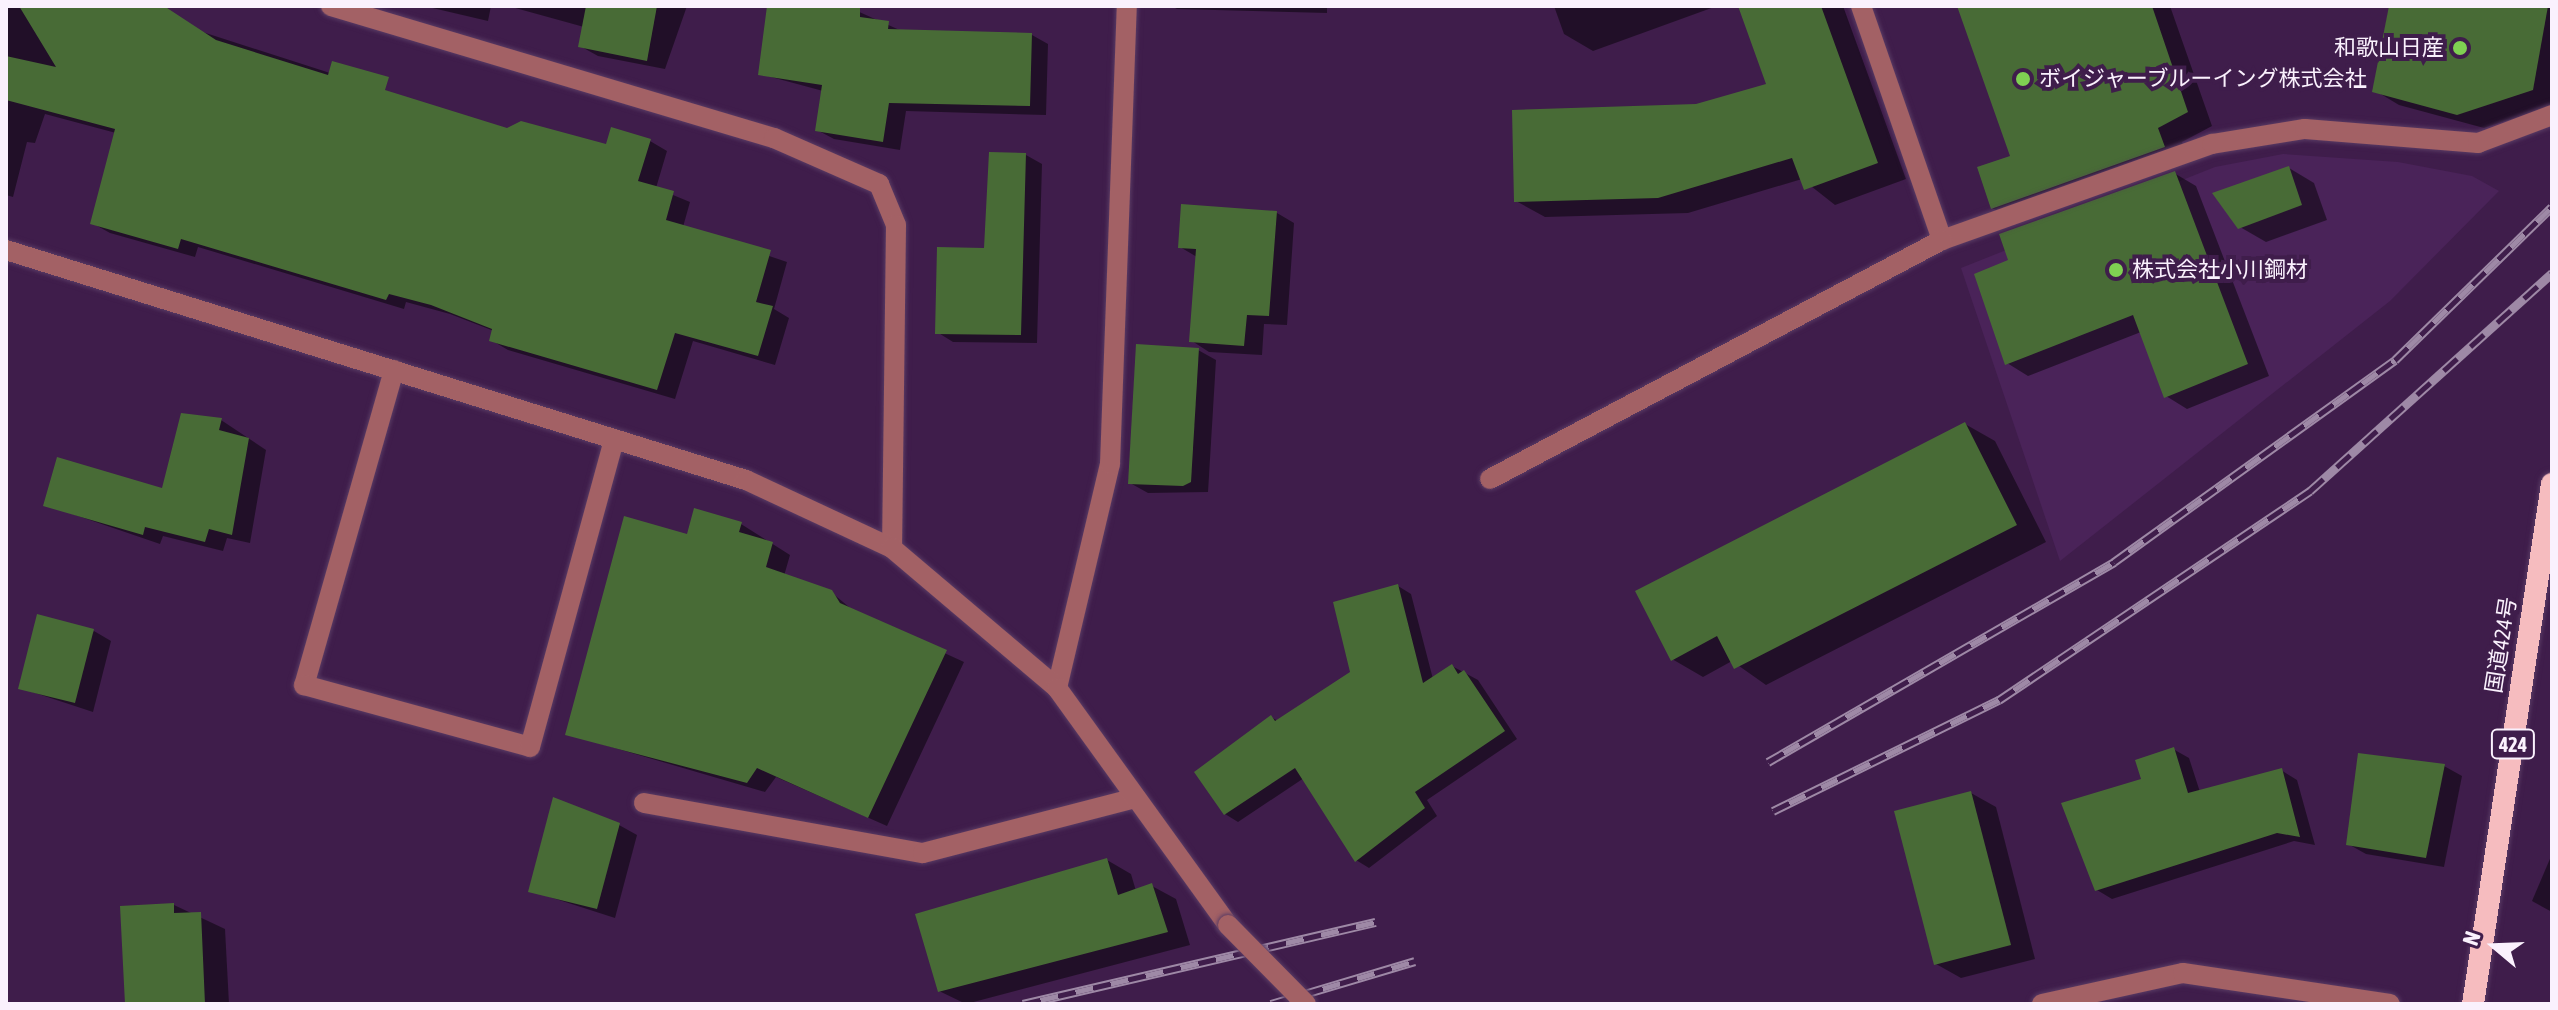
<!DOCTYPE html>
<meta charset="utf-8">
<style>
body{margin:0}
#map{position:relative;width:2558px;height:1010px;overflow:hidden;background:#3f1d4b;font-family:"Asap Condensed","Noto Sans JP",sans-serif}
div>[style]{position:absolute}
.built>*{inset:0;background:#4a2359}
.shadow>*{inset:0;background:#0007}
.building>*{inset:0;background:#486b36}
.roads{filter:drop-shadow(0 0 2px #593b64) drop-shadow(0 0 2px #593b64)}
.minor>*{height:20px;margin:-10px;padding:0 10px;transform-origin:10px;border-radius:10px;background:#a36165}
.tertiary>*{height:20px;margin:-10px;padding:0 10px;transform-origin:10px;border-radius:10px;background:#a36165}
.trunk>*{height:22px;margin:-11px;padding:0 11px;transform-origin:11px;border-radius:11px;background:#f6bcbf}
.rail>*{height:9px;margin-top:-4.5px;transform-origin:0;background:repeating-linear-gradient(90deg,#3f1d4b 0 18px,#9e89a6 0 36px);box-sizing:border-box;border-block:2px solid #9e89a6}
.bridges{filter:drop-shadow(0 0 2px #593b64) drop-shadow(0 0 2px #593b64)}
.tertiary-bridge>*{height:20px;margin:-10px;padding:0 10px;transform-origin:10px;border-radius:10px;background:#a36165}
.dots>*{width:22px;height:22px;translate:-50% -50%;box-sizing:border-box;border:4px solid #3f1d4b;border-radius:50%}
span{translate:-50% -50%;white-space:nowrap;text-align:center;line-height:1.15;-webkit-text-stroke:8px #3f1d4b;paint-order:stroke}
.shield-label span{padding:2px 6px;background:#3f1d4b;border:2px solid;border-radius:6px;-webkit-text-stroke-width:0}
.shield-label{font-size:20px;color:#faf1fd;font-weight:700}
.poi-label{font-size:22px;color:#faf1fd}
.right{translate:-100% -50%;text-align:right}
.left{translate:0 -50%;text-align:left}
.street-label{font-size:22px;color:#faf1fd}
.frame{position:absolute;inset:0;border:8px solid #faf1fd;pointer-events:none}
.north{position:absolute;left:2454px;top:906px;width:80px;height:80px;-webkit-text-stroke:6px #3f1d4b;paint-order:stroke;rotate:289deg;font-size:22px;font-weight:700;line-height:32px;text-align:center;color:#faf1fd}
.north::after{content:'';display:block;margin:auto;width:28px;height:36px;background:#faf1fd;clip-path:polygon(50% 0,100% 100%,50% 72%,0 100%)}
</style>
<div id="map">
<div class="built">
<div style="clip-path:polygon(2283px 154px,2398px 162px,2472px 176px,2499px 191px,2390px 301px,2060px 561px,1961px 268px,2215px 167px)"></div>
</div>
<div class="shadow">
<div style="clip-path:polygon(6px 6px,122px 6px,507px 130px,607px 147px,650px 141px,667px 151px,656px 188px,690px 202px,683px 227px,787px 262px,774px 309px,789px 318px,775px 365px,693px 341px,675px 399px,508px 350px,491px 340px,494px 331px,450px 314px,406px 302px,404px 309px,198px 247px,195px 257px,110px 233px,92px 223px,116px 133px,45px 114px,35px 143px,27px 142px,13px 197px,6px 195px)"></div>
<div style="clip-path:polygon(424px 6px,491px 6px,488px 21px)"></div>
<div style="clip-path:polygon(508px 6px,687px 6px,665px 69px,598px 56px,580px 46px,584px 27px)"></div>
<div style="clip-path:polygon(769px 6px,846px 6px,904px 32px,1032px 35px,1048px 44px,1046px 115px,906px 111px,900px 150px,834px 139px,817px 130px,823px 91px,760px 74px)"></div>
<div style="clip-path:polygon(1171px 6px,1327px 6px,1327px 13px,1177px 9px)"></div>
<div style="clip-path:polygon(1554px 6px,1717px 6px,1593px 51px,1564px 34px)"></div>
<div style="clip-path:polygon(1740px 6px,1843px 6px,1906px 179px,1835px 205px,1802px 179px,1688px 213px,1545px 217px,1516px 201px,1697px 106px,1768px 86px)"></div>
<div style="clip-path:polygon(1959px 6px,2170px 6px,2212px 126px,2182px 142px,2189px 161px,2017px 222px,1992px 208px,2012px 157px)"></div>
<div style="clip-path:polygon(2391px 6px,2552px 6px,2552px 106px,2484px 128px,2399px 105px,2374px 90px)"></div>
<div style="clip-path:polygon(1026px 155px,1042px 164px,1037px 343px,953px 342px,937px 332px,986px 250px)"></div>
<div style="clip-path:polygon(2289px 168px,2314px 183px,2327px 220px,2266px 242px,2240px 227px)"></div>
<div style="clip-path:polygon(2174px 173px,2196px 186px,2269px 376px,2187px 409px,2166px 396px,2141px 332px,2028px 376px,2007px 363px,2010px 262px)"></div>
<div style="clip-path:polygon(1277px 213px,1294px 223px,1287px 325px,1264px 324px,1262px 355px,1209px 352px,1192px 341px,1197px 257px,1180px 247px)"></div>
<div style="clip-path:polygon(1198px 350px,1216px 360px,1208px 492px,1148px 493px,1130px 483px)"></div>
<div style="clip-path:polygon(221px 420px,266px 450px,250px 543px,227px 538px,223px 551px,163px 536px,160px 544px,46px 505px,163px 491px)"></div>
<div style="clip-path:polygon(1965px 424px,1995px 441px,2046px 542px,1766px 685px,1732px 661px,1703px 677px,1672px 659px)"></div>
<div style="clip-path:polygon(741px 524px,790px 555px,784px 576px,831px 592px,855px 612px,964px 662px,887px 826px,776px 777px,765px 792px,567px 734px,688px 536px)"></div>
<div style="clip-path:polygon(1398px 586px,1411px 594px,1433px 679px,1452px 666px,1478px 680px,1517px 739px,1427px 800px,1437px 816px,1369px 868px,1356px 860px,1304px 778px,1238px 822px,1225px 814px,1271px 717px,1278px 721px,1353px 673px)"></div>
<div style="clip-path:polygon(94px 631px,111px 641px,93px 712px,20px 688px)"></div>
<div style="clip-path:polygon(2173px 749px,2189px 758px,2200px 792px,2281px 770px,2297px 780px,2315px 845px,2294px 841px,2112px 899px,2097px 890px,2143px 780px)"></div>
<div style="clip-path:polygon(2444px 766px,2462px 776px,2444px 867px,2366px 854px,2348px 844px)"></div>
<div style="clip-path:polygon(1971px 793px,1996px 807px,2035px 959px,1961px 978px,1936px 964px)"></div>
<div style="clip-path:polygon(619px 825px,637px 835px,615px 918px,531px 891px)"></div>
<div style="clip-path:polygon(2552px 854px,2552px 912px,2532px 901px)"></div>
<div style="clip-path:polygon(1107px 860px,1131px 874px,1136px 891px,1152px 886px,1176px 899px,1190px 945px,966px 1004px,939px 991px)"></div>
<div style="clip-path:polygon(174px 905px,225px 929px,229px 1004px,127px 1004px)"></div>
</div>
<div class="building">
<div style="clip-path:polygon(19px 6px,164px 6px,216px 40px,328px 75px,332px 61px,389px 77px,385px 90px,507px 128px,521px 121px,606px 144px,611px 127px,651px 139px,638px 181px,674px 191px,666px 220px,771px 250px,756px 302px,773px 306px,758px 356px,675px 333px,657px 390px,489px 341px,492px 329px,431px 305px,389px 294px,386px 300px,181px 239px,178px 249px,90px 224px,115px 129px,6px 100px,6px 56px,56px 67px)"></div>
<div style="clip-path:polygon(586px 6px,657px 6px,647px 61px,578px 47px)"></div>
<div style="clip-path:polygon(767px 6px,860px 6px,860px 17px,889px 21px,888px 29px,1032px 33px,1030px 106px,889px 103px,883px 142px,815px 131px,822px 85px,758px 75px)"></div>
<div style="clip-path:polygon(1738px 6px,1821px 6px,1878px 163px,1804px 190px,1792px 158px,1658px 198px,1514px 202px,1512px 110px,1696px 104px,1766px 84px)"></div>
<div style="clip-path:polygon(1957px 6px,2152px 6px,2188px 112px,2158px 128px,2165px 147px,1991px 209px,1977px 167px,2010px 156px)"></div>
<div style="clip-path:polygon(2389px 6px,2548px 6px,2533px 90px,2457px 115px,2372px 92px)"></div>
<div style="clip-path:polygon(989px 152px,1026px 153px,1021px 335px,935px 334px,937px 247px,984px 248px)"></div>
<div style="clip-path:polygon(2289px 166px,2302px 205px,2238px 229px,2212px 193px)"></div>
<div style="clip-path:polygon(2175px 171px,2248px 364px,2164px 398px,2133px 315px,2005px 365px,1974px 274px,2008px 260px,1999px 234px)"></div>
<div style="clip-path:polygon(1181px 204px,1277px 211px,1269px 316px,1247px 315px,1244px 346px,1189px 342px,1196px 249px,1178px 248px)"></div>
<div style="clip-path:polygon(1136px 344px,1199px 348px,1191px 482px,1183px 486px,1128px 484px)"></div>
<div style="clip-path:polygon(181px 413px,222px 418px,219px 430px,249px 438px,232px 535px,209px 529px,205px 542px,145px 527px,143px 535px,43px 506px,57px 457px,162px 488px)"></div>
<div style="clip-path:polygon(1965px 422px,2017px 525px,1734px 669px,1717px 636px,1671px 661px,1635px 591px)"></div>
<div style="clip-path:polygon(694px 508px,742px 522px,739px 532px,773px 542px,766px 567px,832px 590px,840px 603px,947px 650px,868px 818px,757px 768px,747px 783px,565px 735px,624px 516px,687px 534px)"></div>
<div style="clip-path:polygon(1398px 584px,1423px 683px,1452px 664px,1458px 674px,1464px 670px,1505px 731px,1415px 792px,1425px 808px,1355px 862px,1295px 768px,1224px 815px,1194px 772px,1271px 715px,1275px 721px,1350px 672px,1333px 602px)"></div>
<div style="clip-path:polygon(37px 614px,94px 629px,75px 703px,18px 689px)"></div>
<div style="clip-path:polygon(2174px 747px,2188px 793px,2282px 768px,2300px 837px,2277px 833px,2095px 891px,2061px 803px,2141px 779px,2135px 760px)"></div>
<div style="clip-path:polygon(2358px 753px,2445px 764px,2426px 858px,2346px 845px)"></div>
<div style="clip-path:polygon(1971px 791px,2011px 945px,1934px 965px,1894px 811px)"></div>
<div style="clip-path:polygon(553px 797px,620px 823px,597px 909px,528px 892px)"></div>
<div style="clip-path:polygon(1107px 858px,1118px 895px,1152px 883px,1168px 932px,938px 992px,915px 914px)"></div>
<div style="clip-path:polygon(174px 903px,174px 913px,201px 912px,205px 1004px,125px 1004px,120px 906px)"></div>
</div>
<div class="roads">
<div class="minor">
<div style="left:331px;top:6px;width:462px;rotate:16.6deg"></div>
<div style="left:774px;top:138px;width:115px;rotate:23.7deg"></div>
<div style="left:879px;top:184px;width:44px;rotate:67.5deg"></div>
<div style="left:896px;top:225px;width:323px;rotate:90.7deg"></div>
<div style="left:1861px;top:6px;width:248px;rotate:70.9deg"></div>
<div style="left:1942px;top:240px;width:287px;rotate:-19.6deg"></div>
<div style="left:2212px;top:144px;width:94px;rotate:-9.2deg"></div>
<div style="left:2305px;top:129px;width:174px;rotate:4.6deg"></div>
<div style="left:2478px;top:143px;width:79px;rotate:-20.7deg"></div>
<div style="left:394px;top:370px;width:328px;rotate:105.9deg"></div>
<div style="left:304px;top:685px;width:234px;rotate:15.3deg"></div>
<div style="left:530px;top:747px;width:319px;rotate:-74.7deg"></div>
<div style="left:1490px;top:479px;width:511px;rotate:-27.87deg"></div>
<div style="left:1057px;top:688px;width:230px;rotate:-76.7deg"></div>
<div style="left:1110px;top:464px;width:458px;rotate:-87.9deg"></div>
<div style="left:644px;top:803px;width:283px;rotate:10.2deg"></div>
<div style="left:923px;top:853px;width:220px;rotate:-14.5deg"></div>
</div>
<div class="tertiary">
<div style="left:6px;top:250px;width:775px;rotate:17.27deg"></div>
<div style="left:746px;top:480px;width:161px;rotate:25deg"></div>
<div style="left:892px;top:548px;width:216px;rotate:40.3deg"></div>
<div style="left:1057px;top:688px;width:292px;rotate:54.2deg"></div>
<div style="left:2042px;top:1004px;width:144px;rotate:-12.4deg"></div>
<div style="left:2183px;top:973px;width:209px;rotate:8.5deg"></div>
</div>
<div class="trunk">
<div style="left:2473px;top:1004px;width:526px;rotate:-81.36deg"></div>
</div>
</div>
<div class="rail">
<div style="left:1768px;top:762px;width:400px;rotate:-30deg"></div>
<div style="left:2114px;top:562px;width:346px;rotate:-35.7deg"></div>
<div style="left:2395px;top:360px;width:219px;rotate:-44.3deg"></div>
<div style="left:1773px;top:811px;width:252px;rotate:-26.2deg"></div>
<div style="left:1999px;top:700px;width:375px;rotate:-33.9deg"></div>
<div style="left:2310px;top:491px;width:326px;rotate:-42deg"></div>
<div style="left:1023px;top:1004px;width:362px;rotate:-13.1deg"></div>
<div style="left:1271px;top:1004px;width:150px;rotate:-16.6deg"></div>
</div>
<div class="bridges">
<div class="tertiary-bridge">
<div style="left:1228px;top:925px;width:111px;rotate:45.4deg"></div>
</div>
</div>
<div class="dots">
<div style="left:2460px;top:48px;background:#7fd052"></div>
<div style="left:2023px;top:79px;background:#7fd052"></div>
<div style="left:2116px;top:270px;background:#7fd052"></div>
</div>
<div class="shield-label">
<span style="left:2513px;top:744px">424</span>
</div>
<div class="poi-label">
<span class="right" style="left:2444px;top:48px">和歌山日産</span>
<span class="left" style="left:2039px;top:79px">ボイジャーブルーイング株式会社</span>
<span class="left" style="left:2132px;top:270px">株式会社小川鋼材</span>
</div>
<div class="street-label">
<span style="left:2501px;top:645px;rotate:-81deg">国道424号</span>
</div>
<div class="frame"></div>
<div class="north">N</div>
</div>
